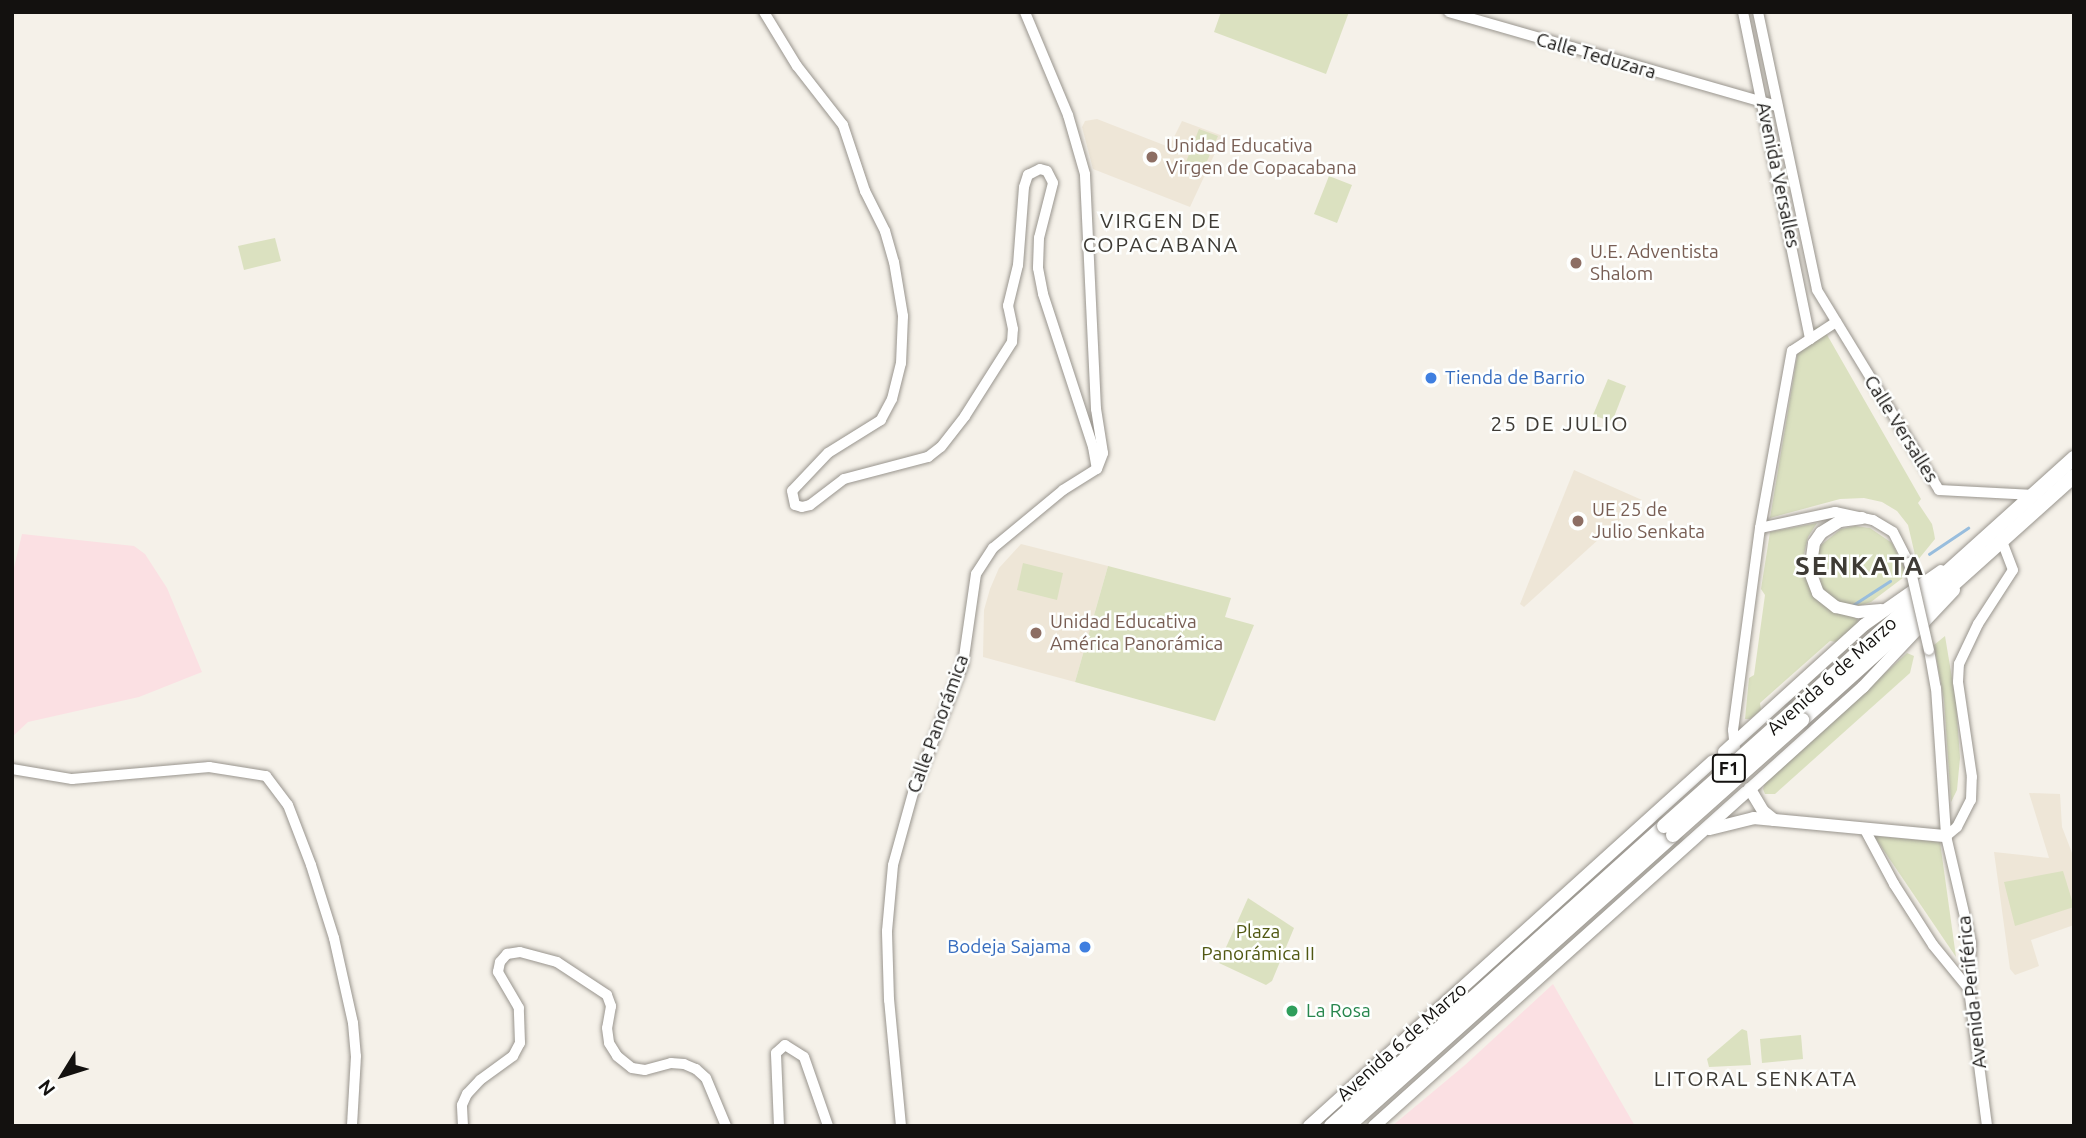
<!DOCTYPE html>
<meta charset="utf-8">
<style>
body{margin:0}
#map{position:relative;width:2086px;height:1138px;overflow:hidden;background:#f5f1e9;font-family:Ubuntu,sans-serif}
div>[style]{position:absolute}
.industrial>*{inset:0;background:#fbe0e3}
.built>*{inset:0;background:#eee6d7}
.green>*{inset:0;background:#dbe1c0}
.stream>*{height:2.5px;margin:-1.25px;padding:0 1.25px;transform-origin:1.25px;border-radius:1.25px;background:#98bddd}
.roads{filter:drop-shadow(0 0 2px #99958e) drop-shadow(0 0 2px #99958e)}
.secondary>*{height:10px;margin:-5px;padding:0 5px;transform-origin:5px;border-radius:5px;background:#fff}
.primary>*{height:12px;margin:-6px;padding:0 6px;transform-origin:6px;border-radius:6px;background:#fff}
.highway>*{height:14px;margin:-7px;padding:0 7px;transform-origin:7px;border-radius:7px;background:#fff}
.bridges{filter:drop-shadow(0 0 2px #99958e) drop-shadow(0 0 2px #99958e)}
.secondary-bridge>*{height:10px;margin:-5px;padding:0 5px;transform-origin:5px;border-radius:5px;background:#fff}
.highway-bridge>*{height:14px;margin:-7px;padding:0 7px;transform-origin:7px;border-radius:7px;background:#fff}
.dots>*{width:19px;height:19px;translate:-50% -50%;box-sizing:border-box;border:4px solid #fefffe;border-radius:50%}
span{translate:-50% -50%;white-space:nowrap;text-align:center;line-height:1.15;-webkit-text-stroke:5px #fefffe;paint-order:stroke}
.shield-label span{padding:2px 5px;background:#fefffe;border:2px solid;border-radius:5px;-webkit-text-stroke-width:0}
.shield-label{font-size:18px;color:#13110f;font-weight:700}
.street-label{font-size:19px;color:#13110f}
.education-label{font-size:19px;color:#785e54}
.left{translate:0 -50%;text-align:left}
.shop-label{font-size:19px;color:#366cbe}
.right{translate:-100% -50%;text-align:right}
.park-label{font-size:19px;color:#515812}
.leisure-label{font-size:19px;color:#27864d}
.neighbourhood-label{font-size:21px;color:#3e3b35;letter-spacing:2px}
.district-label{font-size:26px;color:#3e3b35;font-weight:700;letter-spacing:2px}
.frame{position:absolute;inset:0;border:14px solid #13110f;pointer-events:none}
.north{position:absolute;left:28px;top:1040px;width:70px;height:70px;-webkit-text-stroke:5px #fefffe;paint-order:stroke;rotate:232deg;font-size:19px;font-weight:700;line-height:28px;text-align:center;color:#13110f}
.north::after{content:'';display:block;margin:auto;width:24px;height:32px;background:#13110f;clip-path:polygon(50% 0,100% 100%,50% 72%,0 100%)}
</style>
<div id="map">
<div class="industrial">
<div style="clip-path:polygon(22px 534px,134px 546px,145px 554px,167px 588px,202px 672px,139px 697px,28px 722px,12px 737px,12px 576px)"></div>
<div style="clip-path:polygon(1553px 984px,1635px 1126px,1392px 1126px,1465px 1065px)"></div>
</div>
<div class="built">
<div style="clip-path:polygon(1097px 119px,1169px 147px,1182px 121px,1223px 136px,1190px 207px,1093px 169px,1082px 127px,1085px 121px)"></div>
<div style="clip-path:polygon(1574px 470px,1642px 500px,1524px 607px,1520px 604px)"></div>
<div style="clip-path:polygon(1021px 544px,1108px 566px,1075px 682px,983px 657px,984px 610px,990px 589px,999px 568px)"></div>
<div style="clip-path:polygon(2029px 793px,2060px 794px,2062px 827px,2074px 858px,2074px 925px,2031px 940px,2039px 966px,2015px 975px,2010px 969px,1994px 852px,2049px 858px)"></div>
</div>
<div class="green">
<div style="clip-path:polygon(1221px 12px,1349px 12px,1326px 74px,1214px 32px)"></div>
<div style="clip-path:polygon(1199px 129px,1218px 136px,1204px 168px,1186px 162px)"></div>
<div style="clip-path:polygon(1329px 176px,1352px 185px,1337px 223px,1314px 214px)"></div>
<div style="clip-path:polygon(275px 238px,281px 261px,244px 270px,238px 246px)"></div>
<div style="clip-path:polygon(1822px 326px,1921px 499px,1918px 503px,1932px 524px,1934px 533px,1935px 539px,1904px 577px,1871px 602px,1859px 606px,1836px 602px,1822px 589px,1816px 557px,1821px 545px,1841px 529px,1855px 526px,1870px 528px,1892px 543px,1905px 569px,1915px 555px,1908px 525px,1897px 511px,1882px 502px,1864px 498px,1840px 499px,1770px 518px,1798px 351px,1816px 327px)"></div>
<div style="clip-path:polygon(1608px 379px,1626px 386px,1612px 422px,1593px 415px)"></div>
<div style="clip-path:polygon(1817px 523px,1808px 537px,1804px 554px,1805px 571px,1811px 589px,1857px 619px,1858px 623px,1837px 642px,1830px 641px,1760px 703px,1761px 710px,1750px 719px,1745px 719px,1749px 678px,1754px 675px,1765px 595px,1761px 589px,1770px 532px)"></div>
<div style="clip-path:polygon(1023px 563px,1063px 573px,1057px 600px,1017px 590px)"></div>
<div style="clip-path:polygon(1108px 566px,1231px 598px,1225px 617px,1254px 625px,1215px 721px,1075px 682px)"></div>
<div style="clip-path:polygon(1945px 636px,1956px 702px,1960px 758px,1957px 790px,1951px 802px,1944px 700px,1934px 645px)"></div>
<div style="clip-path:polygon(1907px 653px,1914px 656px,1910px 673px,1775px 794px,1765px 794px,1763px 789px,1765px 783px)"></div>
<div style="clip-path:polygon(1874px 836px,1940px 842px,1956px 957px)"></div>
<div style="clip-path:polygon(2063px 871px,2074px 907px,2015px 926px,2004px 882px)"></div>
<div style="clip-path:polygon(1248px 898px,1294px 928px,1272px 981px,1266px 985px,1219px 963px)"></div>
<div style="clip-path:polygon(1742px 1029px,1747px 1031px,1751px 1065px,1709px 1067px,1707px 1059px)"></div>
<div style="clip-path:polygon(1801px 1035px,1803px 1059px,1762px 1063px,1760px 1039px)"></div>
</div>
<div class="stream">
<div style="left:1929px;top:554px;width:47px;rotate:-33.7deg"></div>
<div style="left:1853px;top:605px;width:44px;rotate:-33deg"></div>
</div>
<div class="roads">
<div class="secondary">
<div style="left:764px;top:12px;width:63px;rotate:58.6deg"></div>
<div style="left:797px;top:66px;width:75px;rotate:52.1deg"></div>
<div style="left:843px;top:125px;width:70px;rotate:71.6deg"></div>
<div style="left:865px;top:191px;width:45px;rotate:63.4deg"></div>
<div style="left:885px;top:231px;width:32px;rotate:74deg"></div>
<div style="left:894px;top:262px;width:55px;rotate:80.5deg"></div>
<div style="left:903px;top:316px;width:47px;rotate:92.4deg"></div>
<div style="left:901px;top:363px;width:37px;rotate:104deg"></div>
<div style="left:892px;top:399px;width:24px;rotate:118deg"></div>
<div style="left:881px;top:420px;width:62px;rotate:148.1deg"></div>
<div style="left:828px;top:453px;width:52px;rotate:133.5deg"></div>
<div style="left:792px;top:491px;width:14px;rotate:78deg"></div>
<div style="left:795px;top:505px;width:7px;rotate:16deg"></div>
<div style="left:802px;top:507px;width:8px;rotate:-14deg"></div>
<div style="left:810px;top:505px;width:43px;rotate:-37.4deg"></div>
<div style="left:844px;top:479px;width:87px;rotate:-14.7deg"></div>
<div style="left:928px;top:457px;width:16px;rotate:-38deg"></div>
<div style="left:941px;top:447px;width:39px;rotate:-52deg"></div>
<div style="left:965px;top:416px;width:88px;rotate:-57.6deg"></div>
<div style="left:1012px;top:342px;width:13px;rotate:-86deg"></div>
<div style="left:1013px;top:329px;width:24px;rotate:-102deg"></div>
<div style="left:1008px;top:306px;width:42px;rotate:-76.3deg"></div>
<div style="left:1018px;top:265px;width:78px;rotate:-85.6deg"></div>
<div style="left:1024px;top:187px;width:13px;rotate:-72deg"></div>
<div style="left:1028px;top:175px;width:13px;rotate:-27deg"></div>
<div style="left:1040px;top:169px;width:7px;rotate:16deg"></div>
<div style="left:1047px;top:171px;width:13px;rotate:63deg"></div>
<div style="left:1053px;top:183px;width:57px;rotate:104.3deg"></div>
<div style="left:1039px;top:238px;width:30px;rotate:92deg"></div>
<div style="left:1038px;top:268px;width:26px;rotate:79deg"></div>
<div style="left:1043px;top:294px;width:161px;rotate:71.9deg"></div>
<div style="left:1093px;top:447px;width:22px;rotate:80deg"></div>
<div style="left:1449px;top:12px;width:341px;rotate:16deg"></div>
<div style="left:1743px;top:12px;width:334px;rotate:78.4deg"></div>
<div style="left:1758px;top:12px;width:284px;rotate:78deg"></div>
<div style="left:1817px;top:290px;width:234px;rotate:58.6deg"></div>
<div style="left:1939px;top:490px;width:95px;rotate:3deg"></div>
<div style="left:1760px;top:528px;width:77px;rotate:-12deg"></div>
<div style="left:1835px;top:512px;width:39px;rotate:12deg"></div>
<div style="left:1873px;top:520px;width:23px;rotate:31deg"></div>
<div style="left:1893px;top:532px;width:35px;rotate:63deg"></div>
<div style="left:1929px;top:650px;width:39px;rotate:80deg"></div>
<div style="left:1936px;top:688px;width:148px;rotate:86.1deg"></div>
<div style="left:1946px;top:836px;width:110px;rotate:76.8deg"></div>
<div style="left:1971px;top:943px;width:46px;rotate:92.5deg"></div>
<div style="left:1969px;top:989px;width:138px;rotate:82.5deg"></div>
<div style="left:1735px;top:749px;width:19px;rotate:-96deg"></div>
<div style="left:1733px;top:730px;width:204px;rotate:-82.4deg"></div>
<div style="left:1760px;top:528px;width:180px;rotate:-79.8deg"></div>
<div style="left:1792px;top:351px;width:53px;rotate:-33.4deg"></div>
<div style="left:12px;top:769px;width:61px;rotate:9.5deg"></div>
<div style="left:72px;top:779px;width:138px;rotate:-5deg"></div>
<div style="left:209px;top:767px;width:58px;rotate:9deg"></div>
<div style="left:266px;top:776px;width:36px;rotate:53deg"></div>
<div style="left:288px;top:805px;width:64px;rotate:69deg"></div>
<div style="left:311px;top:865px;width:77px;rotate:72.5deg"></div>
<div style="left:334px;top:938px;width:87px;rotate:77.4deg"></div>
<div style="left:353px;top:1023px;width:33px;rotate:85deg"></div>
<div style="left:356px;top:1056px;width:70px;rotate:93.3deg"></div>
<div style="left:1864px;top:828px;width:64px;rotate:61.8deg"></div>
<div style="left:1894px;top:884px;width:72px;rotate:57.4deg"></div>
<div style="left:1933px;top:945px;width:57px;rotate:50.7deg"></div>
<div style="left:1946px;top:836px;width:14px;rotate:-39deg"></div>
<div style="left:1957px;top:827px;width:30px;rotate:-63deg"></div>
<div style="left:1971px;top:800px;width:23px;rotate:-88deg"></div>
<div style="left:1972px;top:777px;width:96px;rotate:-98.4deg"></div>
<div style="left:1958px;top:682px;width:18px;rotate:-87deg"></div>
<div style="left:1959px;top:664px;width:44px;rotate:-64.6deg"></div>
<div style="left:1978px;top:624px;width:64px;rotate:-57.1deg"></div>
<div style="left:2013px;top:570px;width:30px;rotate:-111deg"></div>
<div style="left:463px;top:1126px;width:21px;rotate:-93deg"></div>
<div style="left:462px;top:1105px;width:12px;rotate:-66deg"></div>
<div style="left:467px;top:1094px;width:19px;rotate:-47deg"></div>
<div style="left:480px;top:1080px;width:41px;rotate:-36deg"></div>
<div style="left:513px;top:1056px;width:15px;rotate:-62deg"></div>
<div style="left:520px;top:1043px;width:35px;rotate:-92deg"></div>
<div style="left:519px;top:1008px;width:42px;rotate:-120.3deg"></div>
<div style="left:498px;top:972px;width:10px;rotate:-79deg"></div>
<div style="left:500px;top:962px;width:11px;rotate:-49deg"></div>
<div style="left:507px;top:954px;width:13px;rotate:-9deg"></div>
<div style="left:520px;top:952px;width:38px;rotate:15deg"></div>
<div style="left:557px;top:962px;width:60px;rotate:33.4deg"></div>
<div style="left:607px;top:995px;width:12px;rotate:70deg"></div>
<div style="left:611px;top:1006px;width:22px;rotate:100deg"></div>
<div style="left:607px;top:1028px;width:15px;rotate:82deg"></div>
<div style="left:609px;top:1043px;width:15px;rotate:58deg"></div>
<div style="left:617px;top:1056px;width:19px;rotate:39deg"></div>
<div style="left:632px;top:1068px;width:13px;rotate:9deg"></div>
<div style="left:645px;top:1070px;width:27px;rotate:-15deg"></div>
<div style="left:671px;top:1063px;width:13px;rotate:4deg"></div>
<div style="left:684px;top:1064px;width:13px;rotate:23deg"></div>
<div style="left:696px;top:1069px;width:13px;rotate:42deg"></div>
<div style="left:706px;top:1078px;width:52px;rotate:67.4deg"></div>
<div style="left:779px;top:1126px;width:73px;rotate:-92.4deg"></div>
<div style="left:776px;top:1053px;width:12px;rotate:-42deg"></div>
<div style="left:785px;top:1045px;width:22px;rotate:32deg"></div>
<div style="left:804px;top:1057px;width:73px;rotate:70.8deg"></div>
<div style="left:901px;top:1126px;width:127px;rotate:-95.4deg"></div>
<div style="left:889px;top:1000px;width:69px;rotate:-91.7deg"></div>
<div style="left:887px;top:931px;width:66px;rotate:-84.8deg"></div>
<div style="left:893px;top:865px;width:75px;rotate:-74.5deg"></div>
<div style="left:913px;top:793px;width:138px;rotate:-68.8deg"></div>
<div style="left:963px;top:664px;width:91px;rotate:-81.8deg"></div>
<div style="left:976px;top:574px;width:31px;rotate:-57deg"></div>
<div style="left:993px;top:548px;width:91px;rotate:-39.6deg"></div>
<div style="left:1063px;top:490px;width:40px;rotate:-32deg"></div>
<div style="left:1097px;top:469px;width:17px;rotate:-69deg"></div>
<div style="left:1103px;top:453px;width:45px;rotate:-99deg"></div>
<div style="left:1096px;top:409px;width:235px;rotate:-92.7deg"></div>
<div style="left:1085px;top:174px;width:61px;rotate:-106.1deg"></div>
<div style="left:1068px;top:115px;width:112px;rotate:-112.7deg"></div>
</div>
<div class="primary">
<div style="left:1862px;top:518px;width:22px;rotate:172deg"></div>
<div style="left:1840px;top:521px;width:22px;rotate:148deg"></div>
<div style="left:1821px;top:533px;width:12px;rotate:125deg"></div>
<div style="left:1814px;top:543px;width:29px;rotate:98deg"></div>
<div style="left:1810px;top:572px;width:22px;rotate:69deg"></div>
<div style="left:1818px;top:593px;width:23px;rotate:38deg"></div>
<div style="left:1836px;top:607px;width:23px;rotate:13deg"></div>
<div style="left:1858px;top:612px;width:23px;rotate:-5deg"></div>
<div style="left:1724px;top:752px;width:189px;rotate:-42.2deg"></div>
<div style="left:1864px;top:625px;width:94px;rotate:-35deg"></div>
<div style="left:1774px;top:820px;width:14px;rotate:-141deg"></div>
<div style="left:1763px;top:811px;width:26px;rotate:-121deg"></div>
<div style="left:1750px;top:789px;width:152px;rotate:-42.1deg"></div>
<div style="left:1863px;top:687px;width:133px;rotate:-46.8deg"></div>
<div style="left:1710px;top:829px;width:45px;rotate:-14deg"></div>
<div style="left:1754px;top:818px;width:193px;rotate:5.4deg"></div>
<div style="left:1309px;top:1126px;width:544px;rotate:-42.1deg"></div>
<div style="left:1374px;top:1126px;width:500px;rotate:-41.9deg"></div>
</div>
<div class="highway">
<div style="left:1794px;top:710px;width:377px;rotate:-42deg"></div>
<div style="left:1802px;top:720px;width:365px;rotate:-41.9deg"></div>
<div style="left:1331px;top:1126px;width:448px;rotate:-42deg"></div>
<div style="left:1348px;top:1126px;width:436px;rotate:-41.8deg"></div>
</div>
</div>
<div class="bridges">
<div class="secondary-bridge">
<div style="left:1909px;top:563px;width:89px;rotate:77.1deg"></div>
</div>
<div class="highway-bridge">
<div style="left:1664px;top:826px;width:174px;rotate:-41.7deg"></div>
<div style="left:1673px;top:835px;width:173px;rotate:-41.7deg"></div>
</div>
</div>
<div class="dots">
<div style="left:1152px;top:157px;background:#8d6e63"></div>
<div style="left:1576px;top:263px;background:#8d6e63"></div>
<div style="left:1431px;top:378px;background:#3f7fe0"></div>
<div style="left:1578px;top:521px;background:#8d6e63"></div>
<div style="left:1036px;top:633px;background:#8d6e63"></div>
<div style="left:1085px;top:947px;background:#3f7fe0"></div>
<div style="left:1292px;top:1011px;background:#2e9e5b"></div>
</div>
<div class="shield-label">
<span style="left:1729px;top:768px">F1</span>
</div>
<div class="street-label">
<span style="left:1596px;top:56px;rotate:16deg">Calle Teduzara</span>
<span style="left:1778px;top:175px;rotate:78deg">Avenida Versalles</span>
<span style="left:1901px;top:429px;rotate:58deg">Calle Versalles</span>
<span style="left:1832px;top:676px;rotate:-42deg">Avenida 6 de Marzo</span>
<span style="left:938px;top:724px;rotate:-70deg">Calle Panorámica</span>
<span style="left:1972px;top:992px;rotate:-96deg">Avenida Periférica</span>
<span style="left:1402px;top:1042px;rotate:-42deg">Avenida 6 de Marzo</span>
</div>
<div class="education-label">
<span class="left" style="left:1166px;top:157px">Unidad Educativa<br>Virgen de Copacabana</span>
<span class="left" style="left:1590px;top:263px">U.E. Adventista<br>Shalom</span>
<span class="left" style="left:1592px;top:521px">UE 25 de<br>Julio Senkata</span>
<span class="left" style="left:1050px;top:633px">Unidad Educativa<br>América Panorámica</span>
</div>
<div class="shop-label">
<span class="left" style="left:1445px;top:378px">Tienda de Barrio</span>
<span class="right" style="left:1071px;top:947px">Bodeja Sajama</span>
</div>
<div class="park-label">
<span style="left:1258px;top:943px">Plaza<br>Panorámica II</span>
</div>
<div class="leisure-label">
<span class="left" style="left:1306px;top:1011px">La Rosa</span>
</div>
<div class="neighbourhood-label">
<span style="left:1161px;top:232px">VIRGEN DE<br>COPACABANA</span>
<span style="left:1560px;top:423px">25 DE JULIO</span>
<span style="left:1756px;top:1078px">LITORAL SENKATA</span>
</div>
<div class="district-label">
<span style="left:1860px;top:566px">SENKATA</span>
</div>
<div class="frame"></div>
<div class="north">N</div>
</div>
